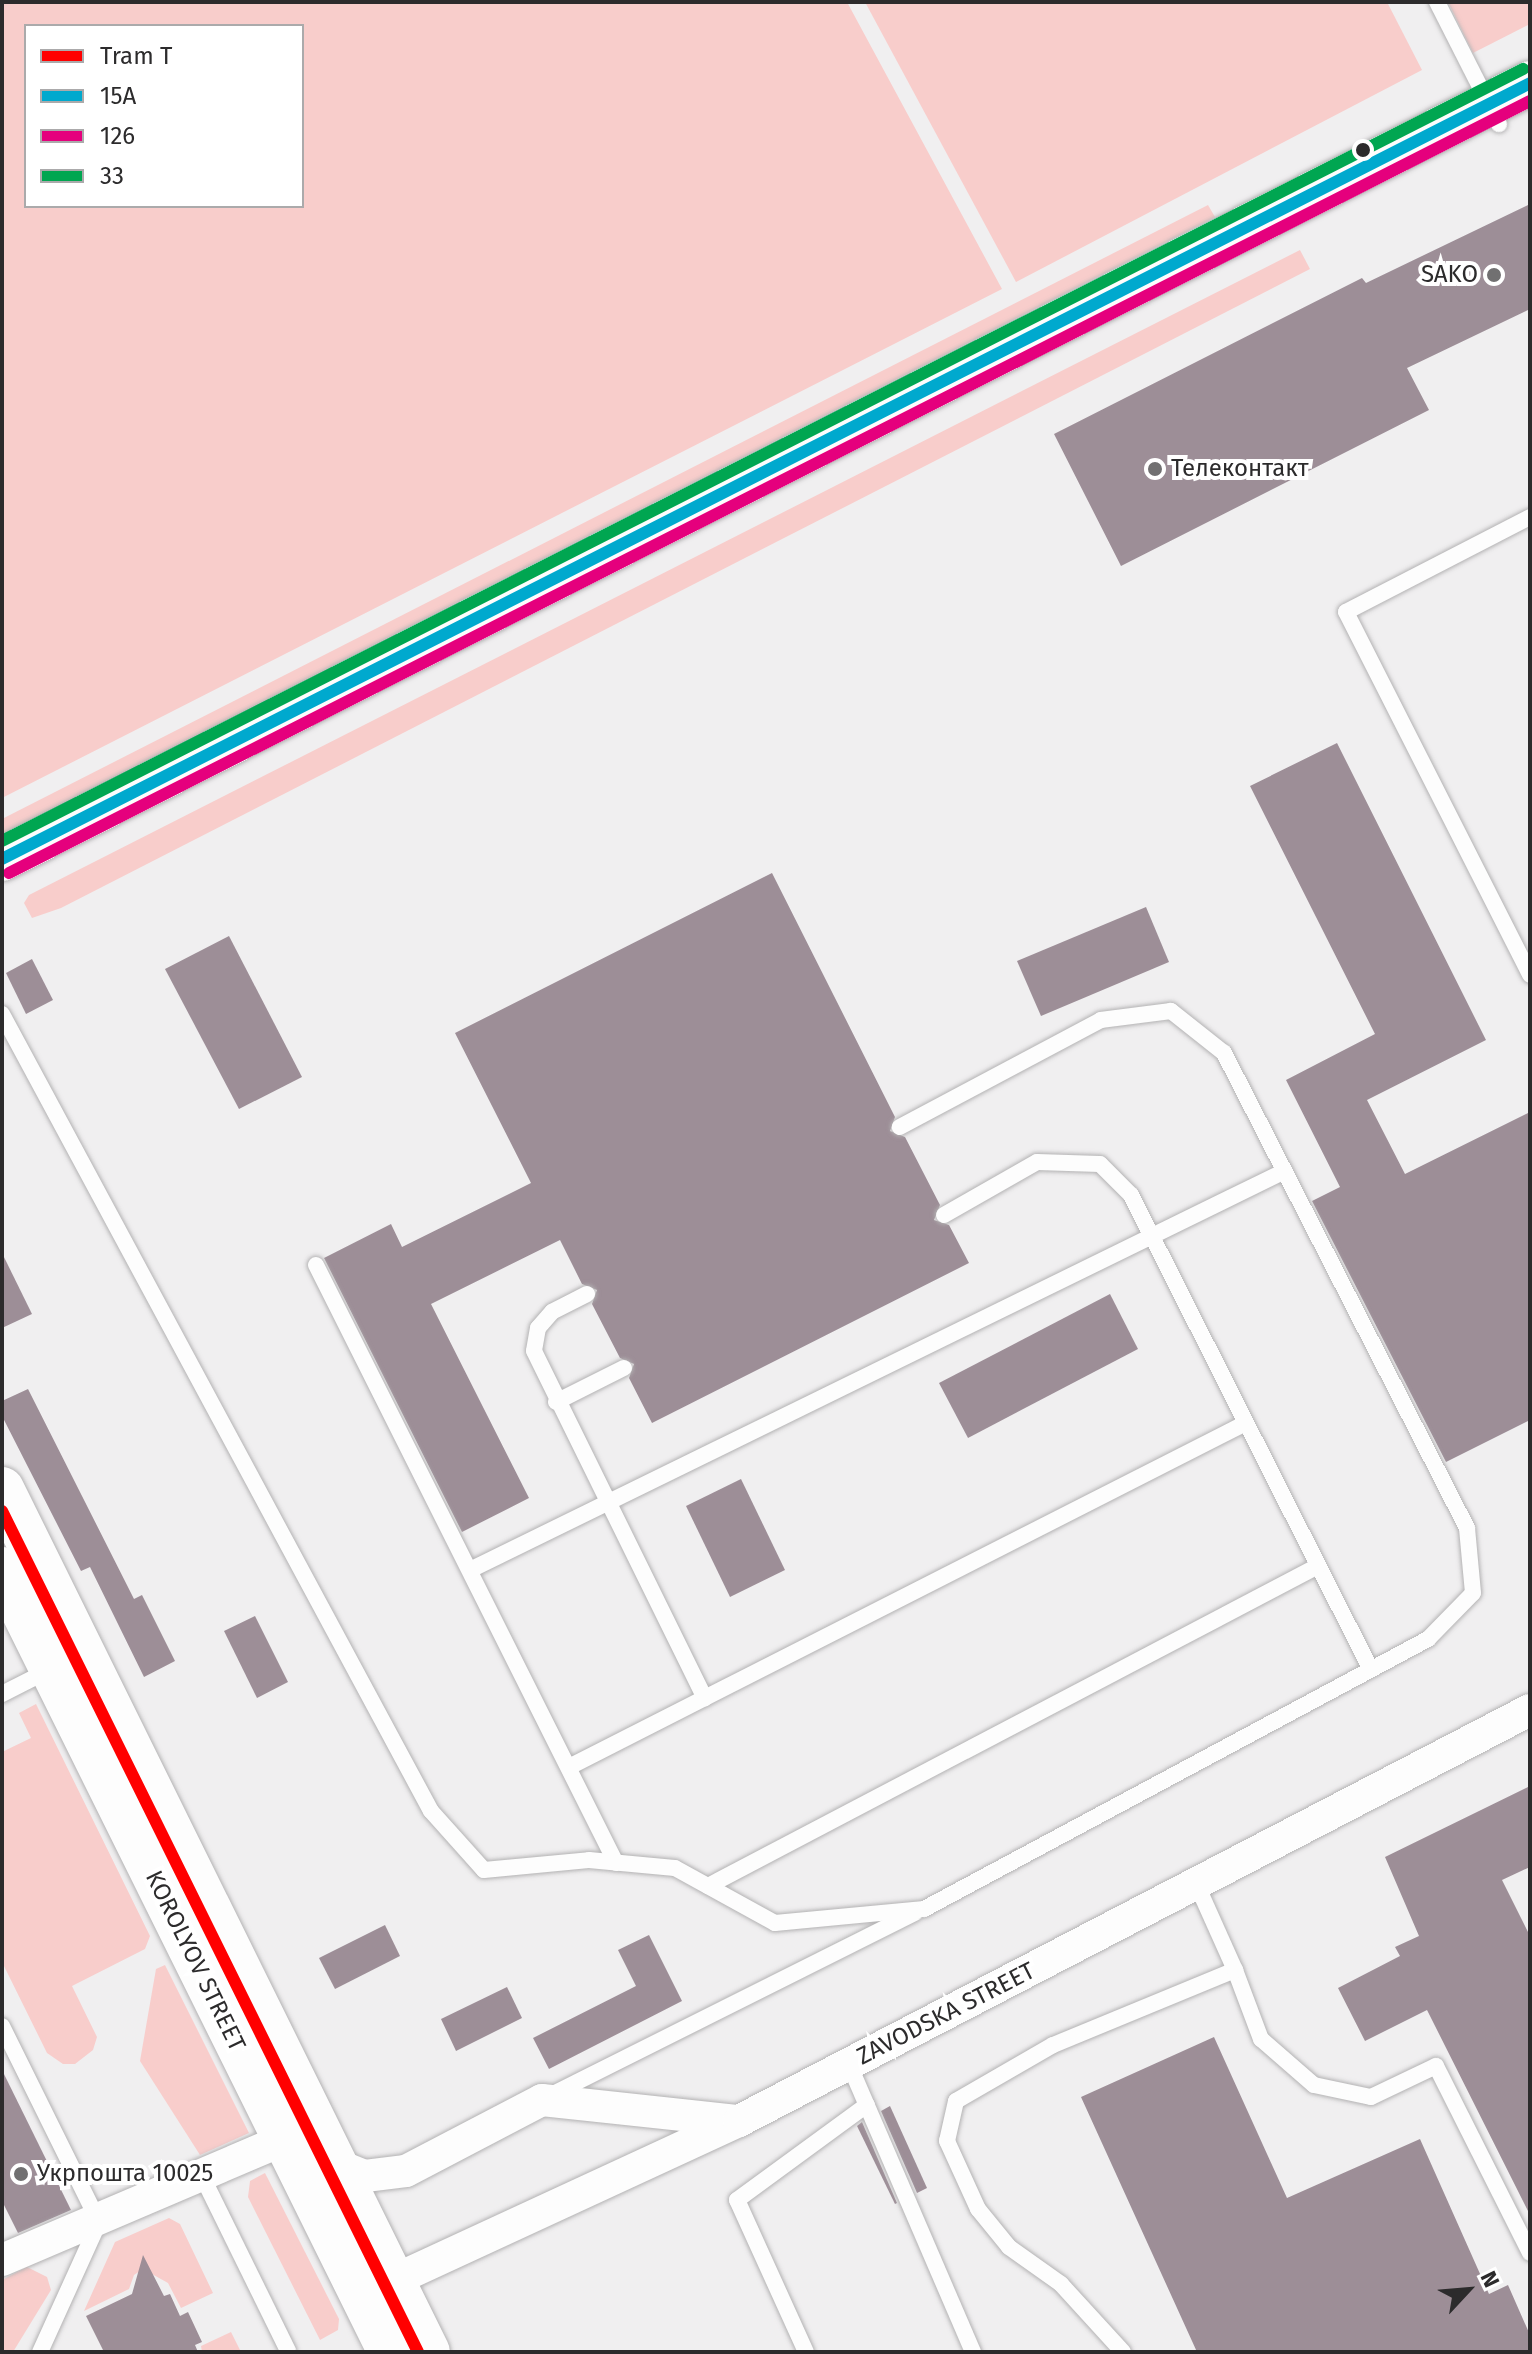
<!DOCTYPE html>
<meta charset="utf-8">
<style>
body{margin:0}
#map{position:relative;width:1532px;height:2354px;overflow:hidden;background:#f0eff0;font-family:"Fira Sans",sans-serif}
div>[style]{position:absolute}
.green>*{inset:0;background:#f8cdcb}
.building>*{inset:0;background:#9d8e97}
.roads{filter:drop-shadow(0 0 2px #b3b2b3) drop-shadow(0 0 2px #b3b2b3)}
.service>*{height:16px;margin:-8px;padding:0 8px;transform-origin:8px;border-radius:8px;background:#fdfdfd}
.minor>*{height:32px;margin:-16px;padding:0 16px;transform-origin:16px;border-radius:16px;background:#fdfdfd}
.secondary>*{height:44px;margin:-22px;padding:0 22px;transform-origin:22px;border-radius:22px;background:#fdfdfd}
.bus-1>*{height:12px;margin:-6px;padding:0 6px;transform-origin:6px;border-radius:6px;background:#00a9ce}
.bus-2>*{height:12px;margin:-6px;padding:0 6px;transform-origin:6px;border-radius:6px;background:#e5007d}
.bus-3>*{height:12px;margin:-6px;padding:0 6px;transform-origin:6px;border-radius:6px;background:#00a651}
.tram-1>*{height:12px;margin:-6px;padding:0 6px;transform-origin:6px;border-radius:6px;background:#f00}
.dots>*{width:22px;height:22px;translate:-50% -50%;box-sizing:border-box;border:4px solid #fff;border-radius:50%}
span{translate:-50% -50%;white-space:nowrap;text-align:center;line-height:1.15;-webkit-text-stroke:8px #fff;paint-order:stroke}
.poi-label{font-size:24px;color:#2c2b2c}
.right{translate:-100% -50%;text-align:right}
.left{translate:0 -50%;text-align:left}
.street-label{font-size:24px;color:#2c2b2c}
.frame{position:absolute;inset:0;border:4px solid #2c2b2c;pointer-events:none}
.legend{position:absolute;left:24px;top:24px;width:280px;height:184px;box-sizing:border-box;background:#fff;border:2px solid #abaaab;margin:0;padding:10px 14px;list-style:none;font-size:24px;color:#2c2b2c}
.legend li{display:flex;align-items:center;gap:16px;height:40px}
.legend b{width:40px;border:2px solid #abaaab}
.north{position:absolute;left:1428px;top:2250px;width:80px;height:80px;-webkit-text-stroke:6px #fff;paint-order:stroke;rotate:64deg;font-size:22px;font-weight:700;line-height:32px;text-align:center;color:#2c2b2c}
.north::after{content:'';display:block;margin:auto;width:28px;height:36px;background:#2c2b2c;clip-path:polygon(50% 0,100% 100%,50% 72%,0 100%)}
</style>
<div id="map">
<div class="green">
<div style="clip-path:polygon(evenodd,2px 2px,847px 2px,1002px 289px,2px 798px,2px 2px,26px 26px,302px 26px,302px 206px,26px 206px,26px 26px)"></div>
<div style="clip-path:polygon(865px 2px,1387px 2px,1422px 70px,1016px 282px)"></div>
<div style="clip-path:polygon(1448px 2px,1530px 2px,1530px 24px,1473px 53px)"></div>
<div style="clip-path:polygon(1208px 205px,1215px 217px,2px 834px,2px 819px)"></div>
<div style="clip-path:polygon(1300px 250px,1310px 269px,61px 908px,32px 918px,24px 903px,29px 895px)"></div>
<div style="clip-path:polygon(36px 1704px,150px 1936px,145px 1949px,72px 1986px,97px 2037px,93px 2050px,75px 2064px,63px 2064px,47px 2053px,2px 1962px,2px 1752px,31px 1738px,19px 1713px)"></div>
<div style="clip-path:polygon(165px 1965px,249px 2133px,200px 2155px,140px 2061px,156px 1969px)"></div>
<div style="clip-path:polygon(265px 2173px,339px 2319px,338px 2330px,320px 2340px,248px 2197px,250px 2181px)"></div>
<div style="clip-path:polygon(169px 2218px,180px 2224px,213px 2293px,181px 2308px,168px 2283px,143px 2269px,134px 2275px,129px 2289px,84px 2311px,115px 2242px)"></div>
<div style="clip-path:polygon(27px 2267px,47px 2277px,51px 2290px,13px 2352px,2px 2352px,2px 2280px)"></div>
<div style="clip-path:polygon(231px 2332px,241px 2352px,202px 2352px,201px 2346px)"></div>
</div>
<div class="building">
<div style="clip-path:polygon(1530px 204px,1530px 309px,1407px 368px,1429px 410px,1121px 566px,1054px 434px,1362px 278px,1366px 283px)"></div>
<div style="clip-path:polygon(1337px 743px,1486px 1040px,1367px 1100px,1405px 1174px,1530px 1112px,1530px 1420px,1446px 1462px,1312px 1201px,1340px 1187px,1286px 1080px,1375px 1034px,1250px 786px)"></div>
<div style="clip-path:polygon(772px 873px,895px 1117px,890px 1131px,905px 1137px,940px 1205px,934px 1220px,949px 1225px,969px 1263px,652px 1423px,629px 1378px,634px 1364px,620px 1358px,592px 1304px,597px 1290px,582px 1284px,560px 1240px,431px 1304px,529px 1498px,462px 1532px,324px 1258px,391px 1224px,402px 1247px,531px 1183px,455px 1033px)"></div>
<div style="clip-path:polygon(1146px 907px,1169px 962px,1041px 1016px,1017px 961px)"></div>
<div style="clip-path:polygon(229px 936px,302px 1077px,239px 1109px,165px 969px)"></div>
<div style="clip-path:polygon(32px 959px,53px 1000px,26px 1014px,6px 973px)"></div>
<div style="clip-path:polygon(2px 1253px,32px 1314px,2px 1328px)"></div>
<div style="clip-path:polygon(1110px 1294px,1138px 1349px,968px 1438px,939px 1383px)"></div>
<div style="clip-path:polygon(28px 1389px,134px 1599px,142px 1595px,175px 1661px,144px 1677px,90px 1567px,81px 1571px,2px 1416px,2px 1401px)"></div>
<div style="clip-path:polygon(741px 1479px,785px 1570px,730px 1597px,686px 1506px)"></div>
<div style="clip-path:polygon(255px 1616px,288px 1682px,257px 1698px,224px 1631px)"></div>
<div style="clip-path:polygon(1530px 1786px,1530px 1867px,1502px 1880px,1530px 1936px,1530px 2215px,1427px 2010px,1365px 2041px,1338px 1988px,1400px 1956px,1395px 1947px,1419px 1936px,1385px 1857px)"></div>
<div style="clip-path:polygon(385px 1925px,400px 1956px,335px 1989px,319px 1958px)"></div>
<div style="clip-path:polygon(649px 1935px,682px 2001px,549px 2069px,533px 2038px,636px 1986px,618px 1950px)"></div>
<div style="clip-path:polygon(507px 1987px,522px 2018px,456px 2051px,441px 2019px)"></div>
<div style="clip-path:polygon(1214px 2037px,1287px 2198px,1420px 2139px,1489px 2294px,1508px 2285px,1530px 2335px,1530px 2352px,1197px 2352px,1081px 2097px)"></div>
<div style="clip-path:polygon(2px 2070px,71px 2210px,18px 2233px,2px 2201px)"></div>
<div style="clip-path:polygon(890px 2106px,927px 2188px,917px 2193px,881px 2111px)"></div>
<div style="clip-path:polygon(862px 2122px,897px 2203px,895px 2204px,857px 2126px)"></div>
<div style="clip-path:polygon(143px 2255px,164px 2296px,170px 2294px,180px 2316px,188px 2312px,202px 2342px,195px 2345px,198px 2352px,104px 2352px,86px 2316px,132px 2294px)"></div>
</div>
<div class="roads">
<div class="service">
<div style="left:1437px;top:2px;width:137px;rotate:63.1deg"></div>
<div style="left:1530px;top:517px;width:207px;rotate:152.7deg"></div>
<div style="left:1346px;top:612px;width:407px;rotate:63.1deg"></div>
<div style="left:2px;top:1014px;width:905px;rotate:61.71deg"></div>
<div style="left:431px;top:1811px;width:79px;rotate:48.1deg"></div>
<div style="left:484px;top:1870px;width:105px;rotate:-5.4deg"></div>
<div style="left:589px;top:1860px;width:86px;rotate:5.3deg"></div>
<div style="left:675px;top:1868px;width:114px;rotate:28.8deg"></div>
<div style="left:775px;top:1923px;width:150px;rotate:-5.4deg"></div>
<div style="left:924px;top:1909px;width:572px;rotate:-28.18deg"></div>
<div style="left:1428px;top:1639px;width:64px;rotate:-45.6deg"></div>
<div style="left:1473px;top:1593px;width:65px;rotate:-95.3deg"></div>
<div style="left:1467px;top:1528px;width:534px;rotate:-117.09deg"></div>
<div style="left:1224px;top:1053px;width:68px;rotate:-141.6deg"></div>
<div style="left:1171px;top:1011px;width:71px;rotate:172.7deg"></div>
<div style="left:1101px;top:1020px;width:228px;rotate:152deg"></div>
<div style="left:944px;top:1215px;width:107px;rotate:-29.7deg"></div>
<div style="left:1037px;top:1162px;width:63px;rotate:1.8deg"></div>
<div style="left:1100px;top:1164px;width:44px;rotate:45deg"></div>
<div style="left:1131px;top:1195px;width:532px;rotate:63.19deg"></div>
<div style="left:316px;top:1265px;width:669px;rotate:63.36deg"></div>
<div style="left:587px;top:1294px;width:39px;rotate:153deg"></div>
<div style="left:552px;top:1312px;width:21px;rotate:131deg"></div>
<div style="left:538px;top:1328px;width:23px;rotate:100deg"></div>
<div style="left:534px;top:1351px;width:387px;rotate:63.8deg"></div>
<div style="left:556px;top:1402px;width:76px;rotate:-26.6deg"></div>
<div style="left:470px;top:1570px;width:907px;rotate:-26.09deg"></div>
<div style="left:2px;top:1694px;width:55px;rotate:-27deg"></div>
<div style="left:569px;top:1767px;width:759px;rotate:-26.94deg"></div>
<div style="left:708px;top:1886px;width:689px;rotate:-27.68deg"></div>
<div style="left:1235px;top:1970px;width:74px;rotate:69.4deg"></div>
<div style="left:1261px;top:2039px;width:70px;rotate:41deg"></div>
<div style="left:1314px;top:2085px;width:58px;rotate:11.9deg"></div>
<div style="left:1371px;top:2097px;width:72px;rotate:-25.5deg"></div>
<div style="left:1436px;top:2066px;width:209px;rotate:63.3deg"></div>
<div style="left:2px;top:2026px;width:219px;rotate:63.7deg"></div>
<div style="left:99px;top:2222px;width:143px;rotate:114.4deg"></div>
<div style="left:849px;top:2064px;width:314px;rotate:66.7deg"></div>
<div style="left:549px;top:2096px;width:409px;rotate:-26.6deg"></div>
<div style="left:202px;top:2176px;width:195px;rotate:63.8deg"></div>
<div style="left:806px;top:2352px;width:167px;rotate:-114.4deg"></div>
<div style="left:737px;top:2200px;width:161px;rotate:-36.2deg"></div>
<div style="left:1123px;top:2352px;width:92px;rotate:-132.4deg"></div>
<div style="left:1061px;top:2284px;width:64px;rotate:-144.6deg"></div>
<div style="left:1009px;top:2247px;width:49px;rotate:-129.2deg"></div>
<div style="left:978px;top:2209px;width:75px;rotate:-114.5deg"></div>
<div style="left:947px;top:2141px;width:41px;rotate:-77.3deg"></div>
<div style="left:956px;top:2101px;width:112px;rotate:-30deg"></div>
<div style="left:1053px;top:2045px;width:197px;rotate:-22.4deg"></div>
<div style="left:1235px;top:1970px;width:95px;rotate:-114.1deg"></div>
</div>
<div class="minor">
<div style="left:335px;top:2164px;width:32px;rotate:22deg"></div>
<div style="left:365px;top:2176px;width:41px;rotate:-7deg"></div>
<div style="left:406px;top:2171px;width:153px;rotate:-27.6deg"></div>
<div style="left:542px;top:2100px;width:198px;rotate:6.1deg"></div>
<div style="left:2px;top:2260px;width:328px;rotate:-23.1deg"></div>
<div style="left:390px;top:2282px;width:384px;rotate:-24.8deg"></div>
<div style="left:739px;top:2121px;width:891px;rotate:-27.46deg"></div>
</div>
<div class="secondary">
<div style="left:2px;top:859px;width:1714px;rotate:-26.92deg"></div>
<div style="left:2px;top:1489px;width:962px;rotate:63.73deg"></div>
<div style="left:2px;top:1569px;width:874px;rotate:63.64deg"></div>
</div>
</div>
<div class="bus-1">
<div style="left:2px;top:859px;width:1714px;rotate:-26.92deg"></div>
</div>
<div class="bus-2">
<div style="left:9px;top:873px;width:1706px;rotate:-26.91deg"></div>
</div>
<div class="bus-3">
<div style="left:2px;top:841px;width:1706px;rotate:-26.91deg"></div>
</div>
<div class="tram-1">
<div style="left:2px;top:1511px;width:938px;rotate:63.68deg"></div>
</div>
<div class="dots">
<div style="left:1363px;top:150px;background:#2c2b2c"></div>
<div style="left:1494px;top:275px;background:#717071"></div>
<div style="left:1155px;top:469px;background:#717071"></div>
<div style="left:21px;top:2174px;background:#717071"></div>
</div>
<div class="poi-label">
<span class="right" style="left:1478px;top:275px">SAKO</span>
<span class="left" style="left:1171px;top:469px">Телеконтакт</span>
<span class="left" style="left:37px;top:2174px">Укрпошта 10025</span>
</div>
<div class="street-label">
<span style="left:195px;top:1961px;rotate:64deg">KOROLYOV STREET</span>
<span style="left:946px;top:2014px;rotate:-27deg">ZAVODSKA STREET</span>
</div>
<div class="frame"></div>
<ul class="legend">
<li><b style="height:10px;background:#f00"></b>Tram Т</li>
<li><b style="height:10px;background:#00a9ce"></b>15A</li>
<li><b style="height:10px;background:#e5007d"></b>126</li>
<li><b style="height:10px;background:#00a651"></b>33</li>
</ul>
<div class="north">N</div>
</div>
